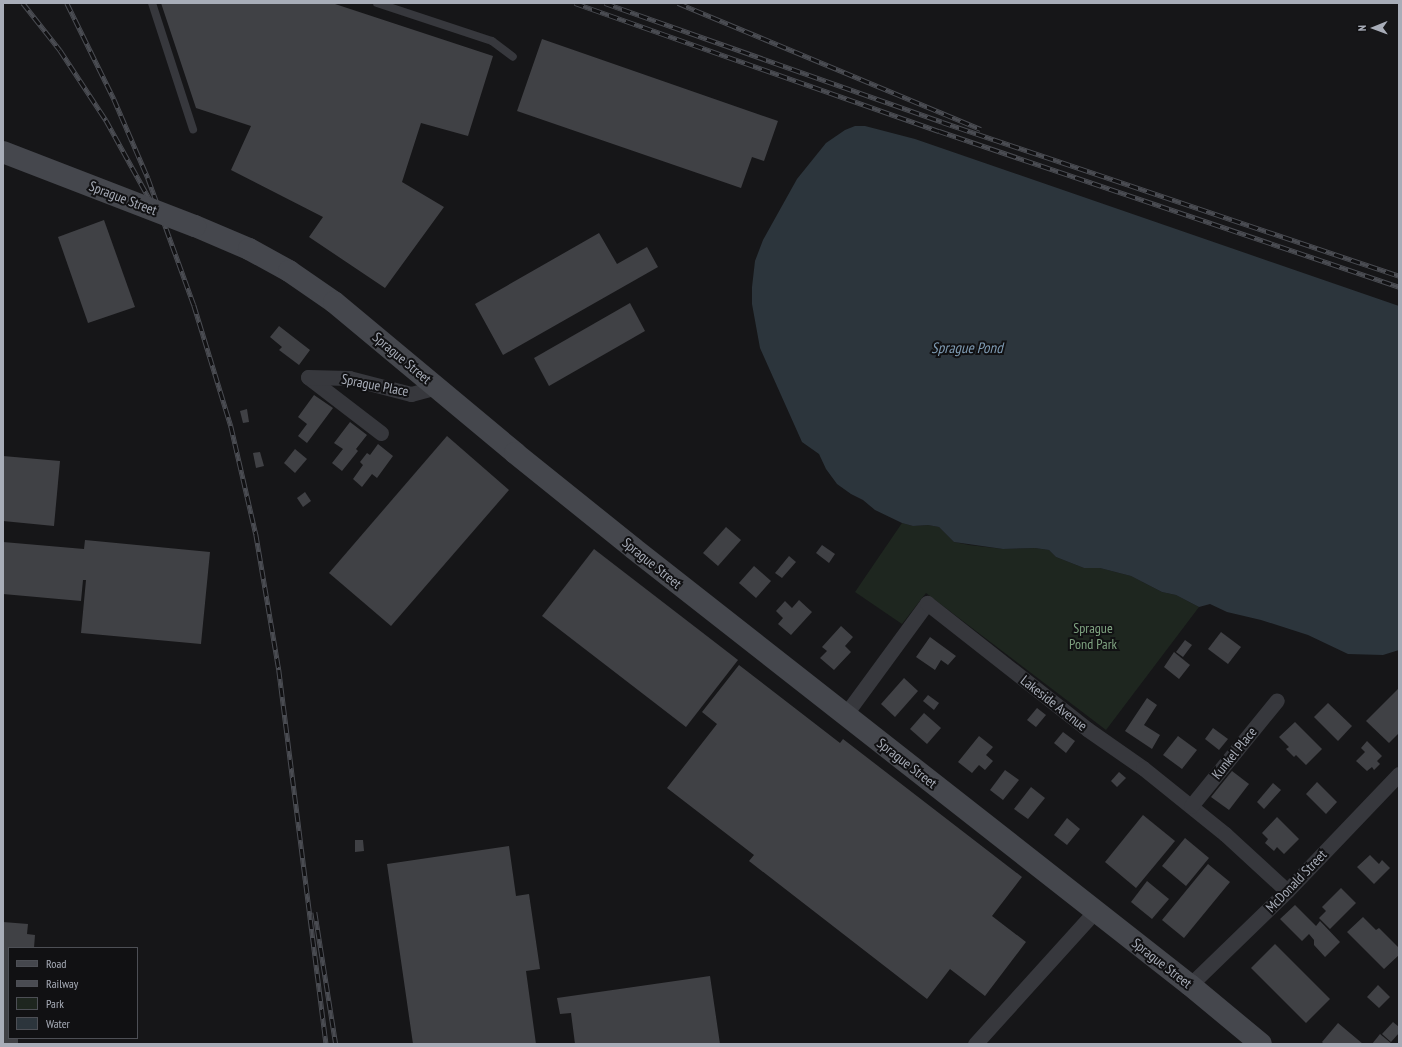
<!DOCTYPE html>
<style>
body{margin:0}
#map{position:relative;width:1402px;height:1047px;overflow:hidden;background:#161618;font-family:"PT Sans Narrow",sans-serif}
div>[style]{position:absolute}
.green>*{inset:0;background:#1e261f}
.water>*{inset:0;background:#2c353c}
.building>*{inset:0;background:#404145}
.service>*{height:8px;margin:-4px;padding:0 4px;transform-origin:4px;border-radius:4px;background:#37383d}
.minor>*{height:15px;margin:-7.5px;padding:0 7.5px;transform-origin:7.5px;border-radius:7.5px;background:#37383d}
.secondary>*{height:22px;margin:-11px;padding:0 11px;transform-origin:11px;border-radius:11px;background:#45474d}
.rail>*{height:4.5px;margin-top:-2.25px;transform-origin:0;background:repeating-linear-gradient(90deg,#111113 0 9px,#4a4c52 0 18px);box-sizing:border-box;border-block:1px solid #4a4c52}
.secondary-bridge>*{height:22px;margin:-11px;padding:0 11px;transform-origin:11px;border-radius:11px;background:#45474d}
span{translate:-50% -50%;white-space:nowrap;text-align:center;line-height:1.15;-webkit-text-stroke:4px #111113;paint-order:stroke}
.street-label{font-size:14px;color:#a8adb8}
.park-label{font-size:14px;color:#7fa381}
.water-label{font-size:15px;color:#7f9bb3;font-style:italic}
.frame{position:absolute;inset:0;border:4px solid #a8adb8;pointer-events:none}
.legend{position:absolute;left:8px;top:947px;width:130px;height:92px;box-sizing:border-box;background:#111113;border:1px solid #4d4f55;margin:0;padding:5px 7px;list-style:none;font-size:12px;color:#a8adb8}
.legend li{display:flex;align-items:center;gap:8px;height:20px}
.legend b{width:20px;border:1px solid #4d4f55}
.north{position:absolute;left:1354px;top:8px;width:40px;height:40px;-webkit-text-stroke:3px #111113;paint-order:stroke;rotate:269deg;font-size:11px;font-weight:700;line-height:16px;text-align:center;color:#a8adb8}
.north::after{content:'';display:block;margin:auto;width:14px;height:18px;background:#a8adb8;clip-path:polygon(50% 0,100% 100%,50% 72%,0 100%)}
</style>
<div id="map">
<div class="green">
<div style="clip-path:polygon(902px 523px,913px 526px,928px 525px,939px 527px,954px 542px,969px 545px,1003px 549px,1035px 548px,1049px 550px,1056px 557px,1084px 568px,1100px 568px,1131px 576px,1162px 592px,1176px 595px,1199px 607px,1106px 730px,926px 593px,902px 624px,855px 592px)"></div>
</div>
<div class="water">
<div style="clip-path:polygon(855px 126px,865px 126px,915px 139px,1399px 306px,1399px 650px,1383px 655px,1348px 654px,1308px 635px,1261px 620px,1227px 612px,1210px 604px,1199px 607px,1176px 595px,1162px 592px,1131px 576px,1100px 568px,1084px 568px,1056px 557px,1049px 550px,1035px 548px,1003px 549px,954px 542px,939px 527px,928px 525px,913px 526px,902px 523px,875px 510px,863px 500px,851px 494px,837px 484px,826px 469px,819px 454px,802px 442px,760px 348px,752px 304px,752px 287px,755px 261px,763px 240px,797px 179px,826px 143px,845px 130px)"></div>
</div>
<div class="building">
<div style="clip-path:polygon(161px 3px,332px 3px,493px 56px,468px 136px,421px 123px,402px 182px,444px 207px,385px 288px,309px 237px,323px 217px,231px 170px,251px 126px,196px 108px)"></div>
<div style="clip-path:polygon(542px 39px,778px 121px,764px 161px,752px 157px,741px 188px,517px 111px)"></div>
<div style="clip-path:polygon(104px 220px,135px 307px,88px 323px,58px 237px)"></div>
<div style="clip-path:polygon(599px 233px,617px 264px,647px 247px,658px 267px,503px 355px,475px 304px)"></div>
<div style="clip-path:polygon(630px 303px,645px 331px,549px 386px,534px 358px)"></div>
<div style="clip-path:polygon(279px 326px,310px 350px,299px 365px,279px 350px,282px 347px,270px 337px)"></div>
<div style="clip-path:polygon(314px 395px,333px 408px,307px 443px,298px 436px,307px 424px,298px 417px)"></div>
<div style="clip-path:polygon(247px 409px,249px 422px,243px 423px,240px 411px)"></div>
<div style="clip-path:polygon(350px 422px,367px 435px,356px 449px,358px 451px,342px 471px,332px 463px,343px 449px,334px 443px)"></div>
<div style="clip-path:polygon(447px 436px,509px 490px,391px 626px,329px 573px)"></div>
<div style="clip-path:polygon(378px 444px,393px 456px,377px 478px,372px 474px,362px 487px,353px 479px,363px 465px,360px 462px,367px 453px,370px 455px)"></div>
<div style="clip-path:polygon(295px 449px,307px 459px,295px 473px,284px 463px)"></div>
<div style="clip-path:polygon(260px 452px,264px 466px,256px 468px,253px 453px)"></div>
<div style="clip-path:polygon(3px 456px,60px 461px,54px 526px,3px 521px)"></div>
<div style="clip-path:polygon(305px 492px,311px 501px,303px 507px,297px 498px)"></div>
<div style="clip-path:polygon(726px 527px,741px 540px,718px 566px,703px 553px)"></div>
<div style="clip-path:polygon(85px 540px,210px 552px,201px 644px,81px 633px,86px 580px,83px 580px,81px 601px,3px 594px,3px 542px,84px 549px)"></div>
<div style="clip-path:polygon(822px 545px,835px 554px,829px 563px,816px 553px)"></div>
<div style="clip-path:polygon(594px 549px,738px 660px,686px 727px,542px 616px)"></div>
<div style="clip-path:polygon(789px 556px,796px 562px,782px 578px,775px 573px)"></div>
<div style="clip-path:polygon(754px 566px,771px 581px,756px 598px,739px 583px)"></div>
<div style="clip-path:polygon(799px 600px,812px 612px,791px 635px,778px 624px,783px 618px,776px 611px,785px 601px,792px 608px)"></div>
<div style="clip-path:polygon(841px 626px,853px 637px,845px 646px,851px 652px,834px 670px,820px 658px,827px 651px,822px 647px)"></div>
<div style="clip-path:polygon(1221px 632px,1241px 647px,1228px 664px,1208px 649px)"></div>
<div style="clip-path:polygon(930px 637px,956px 656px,948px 665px,941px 660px,935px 670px,916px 657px)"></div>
<div style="clip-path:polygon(1185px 640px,1192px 645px,1183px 657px,1176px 652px)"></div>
<div style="clip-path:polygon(1174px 652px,1190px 665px,1179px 679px,1164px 667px)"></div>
<div style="clip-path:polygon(739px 665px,840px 743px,843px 739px,1022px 877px,992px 916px,1026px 942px,985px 996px,950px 969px,927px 999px,749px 861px,754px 855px,667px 788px,717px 724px,702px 712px)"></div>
<div style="clip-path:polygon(904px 678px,918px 691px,895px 717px,881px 704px)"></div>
<div style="clip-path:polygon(1399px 688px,1399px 733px,1389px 743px,1366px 721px)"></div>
<div style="clip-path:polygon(928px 695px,939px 703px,934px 710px,923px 701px)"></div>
<div style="clip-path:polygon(1147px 698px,1157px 705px,1144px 725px,1160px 735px,1152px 749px,1125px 731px)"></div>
<div style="clip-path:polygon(1328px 703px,1352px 726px,1338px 741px,1314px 717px)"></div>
<div style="clip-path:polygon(1037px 708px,1046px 715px,1036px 727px,1027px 720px)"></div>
<div style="clip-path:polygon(924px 713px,941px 728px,927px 744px,910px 729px)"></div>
<div style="clip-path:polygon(1295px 722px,1322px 749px,1306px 765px,1296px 755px,1294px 757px,1286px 749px,1289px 747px,1279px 737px)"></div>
<div style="clip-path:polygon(1213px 728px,1228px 739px,1219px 750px,1205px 739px)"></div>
<div style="clip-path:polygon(1063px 732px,1075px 741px,1066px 753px,1054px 743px)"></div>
<div style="clip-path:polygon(979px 736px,993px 747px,986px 755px,993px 761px,985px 770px,979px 765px,972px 773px,958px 762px)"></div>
<div style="clip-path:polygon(1178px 736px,1197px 750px,1182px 769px,1163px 755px)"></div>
<div style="clip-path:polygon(1367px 741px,1382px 756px,1377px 761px,1380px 764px,1374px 770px,1372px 767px,1367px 771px,1356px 761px,1365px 752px,1361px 748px)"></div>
<div style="clip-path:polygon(1005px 770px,1019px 780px,1003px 800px,990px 790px)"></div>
<div style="clip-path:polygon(1232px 771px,1249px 784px,1229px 810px,1211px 797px)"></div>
<div style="clip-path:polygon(1119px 772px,1126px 778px,1117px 787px,1111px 781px)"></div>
<div style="clip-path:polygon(1317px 782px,1337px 802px,1326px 814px,1306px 794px)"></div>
<div style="clip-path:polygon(1273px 783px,1281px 790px,1264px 809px,1257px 802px)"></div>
<div style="clip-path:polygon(1031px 787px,1045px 798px,1028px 819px,1014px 809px)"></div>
<div style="clip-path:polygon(1143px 815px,1175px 841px,1136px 888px,1105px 862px)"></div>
<div style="clip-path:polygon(1277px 817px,1299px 839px,1284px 854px,1277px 847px,1274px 851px,1265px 843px,1268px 839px,1262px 833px)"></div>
<div style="clip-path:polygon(1067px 818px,1080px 829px,1067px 845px,1054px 835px)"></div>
<div style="clip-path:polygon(1185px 838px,1209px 858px,1186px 886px,1162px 866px)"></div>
<div style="clip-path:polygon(355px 840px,363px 840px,364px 851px,355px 852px)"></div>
<div style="clip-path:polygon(509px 846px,516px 896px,529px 894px,540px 969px,526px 971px,536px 1044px,413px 1044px,387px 864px)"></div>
<div style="clip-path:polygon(1370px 855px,1379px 864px,1382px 860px,1390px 868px,1374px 884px,1357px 867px)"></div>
<div style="clip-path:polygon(1208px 864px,1230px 882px,1184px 938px,1162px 920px)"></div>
<div style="clip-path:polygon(1147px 881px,1169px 899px,1152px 919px,1131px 902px)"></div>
<div style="clip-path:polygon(1341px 888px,1356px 903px,1330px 929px,1319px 918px,1326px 911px,1322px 907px)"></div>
<div style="clip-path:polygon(1295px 905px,1316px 926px,1320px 921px,1340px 942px,1325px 957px,1314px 945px,1314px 940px,1309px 934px,1302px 941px,1280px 919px)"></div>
<div style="clip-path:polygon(1363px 917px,1376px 930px,1379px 928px,1399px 948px,1399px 955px,1384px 969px,1347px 932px)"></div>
<div style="clip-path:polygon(3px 922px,28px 924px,27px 934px,35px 935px,34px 948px,9px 948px,9px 1038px,18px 1038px,18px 1044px,3px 1044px)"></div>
<div style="clip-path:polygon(1275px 944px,1330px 999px,1306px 1023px,1251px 968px)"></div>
<div style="clip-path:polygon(710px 976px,720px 1044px,575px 1044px,571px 1013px,560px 1014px,557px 998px)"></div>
<div style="clip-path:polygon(1378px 985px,1390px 997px,1379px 1008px,1367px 997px)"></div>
<div style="clip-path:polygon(1393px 1022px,1399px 1027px,1399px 1033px,1391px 1042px,1382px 1034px)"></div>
<div style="clip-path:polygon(1338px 1023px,1363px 1044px,1324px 1044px,1322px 1042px)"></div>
<div style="clip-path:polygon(1380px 1034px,1392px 1044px,1372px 1044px)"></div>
</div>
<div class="service">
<div style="left:152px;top:3px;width:133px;rotate:72deg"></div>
<div style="left:377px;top:3px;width:121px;rotate:18.3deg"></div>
<div style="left:492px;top:41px;width:26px;rotate:37deg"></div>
</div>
<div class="minor">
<div style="left:381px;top:433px;width:92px;rotate:-142.5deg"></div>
<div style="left:308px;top:377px;width:41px;rotate:1.4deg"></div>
<div style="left:349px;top:378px;width:64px;rotate:14.5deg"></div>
<div style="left:411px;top:394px;width:27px;rotate:-15deg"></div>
<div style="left:845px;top:715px;width:139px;rotate:-53.8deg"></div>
<div style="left:927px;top:603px;width:204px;rotate:38.2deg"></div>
<div style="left:1087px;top:729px;width:68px;rotate:34.9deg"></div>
<div style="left:1143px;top:768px;width:105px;rotate:38.8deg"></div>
<div style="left:1225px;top:834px;width:84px;rotate:42.6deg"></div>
<div style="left:1191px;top:806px;width:136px;rotate:-50.9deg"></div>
<div style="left:1190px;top:985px;width:135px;rotate:-44.1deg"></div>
<div style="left:1287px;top:891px;width:162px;rotate:-46.3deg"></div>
<div style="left:975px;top:1044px;width:179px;rotate:-47.9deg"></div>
</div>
<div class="secondary">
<div style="left:195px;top:226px;width:59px;rotate:23.1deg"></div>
<div style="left:249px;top:249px;width:46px;rotate:28.8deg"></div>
<div style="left:289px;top:271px;width:55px;rotate:34.6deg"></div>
<div style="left:334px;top:302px;width:236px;rotate:39.8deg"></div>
<div style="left:515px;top:453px;width:151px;rotate:38.8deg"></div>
<div style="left:633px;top:548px;width:708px;rotate:38.12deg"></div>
<div style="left:1190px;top:985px;width:92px;rotate:39.7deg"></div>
</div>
<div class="rail">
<div style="left:23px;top:3px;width:60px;rotate:51.8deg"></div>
<div style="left:60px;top:50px;width:84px;rotate:56.7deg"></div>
<div style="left:106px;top:120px;width:97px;rotate:61.1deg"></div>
<div style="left:67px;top:3px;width:107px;rotate:63.9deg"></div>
<div style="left:114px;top:99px;width:86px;rotate:66.7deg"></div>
<div style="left:148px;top:178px;width:135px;rotate:70.1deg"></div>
<div style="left:194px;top:305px;width:127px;rotate:73deg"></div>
<div style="left:231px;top:426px;width:111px;rotate:77deg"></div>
<div style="left:256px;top:534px;width:138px;rotate:80.4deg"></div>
<div style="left:279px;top:670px;width:377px;rotate:82.8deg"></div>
<div style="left:575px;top:3px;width:386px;rotate:19.4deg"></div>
<div style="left:939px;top:131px;width:486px;rotate:18.7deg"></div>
<div style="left:605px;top:3px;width:357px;rotate:19.4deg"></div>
<div style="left:942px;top:122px;width:482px;rotate:18.6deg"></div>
<div style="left:678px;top:3px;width:328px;rotate:22.6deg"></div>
<div style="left:315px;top:912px;width:134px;rotate:81deg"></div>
</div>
<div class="secondary-bridge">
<div style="left:3px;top:152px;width:206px;rotate:21.1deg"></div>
</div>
<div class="street-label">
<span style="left:123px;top:198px;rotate:21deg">Sprague Street</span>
<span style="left:402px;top:358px;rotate:40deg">Sprague Street</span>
<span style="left:375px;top:385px;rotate:11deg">Sprague Place</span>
<span style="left:652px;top:563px;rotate:39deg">Sprague Street</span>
<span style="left:1054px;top:703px;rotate:38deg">Lakeside Avenue</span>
<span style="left:1234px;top:753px;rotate:-51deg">Kunkel Place</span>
<span style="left:907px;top:763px;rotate:38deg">Sprague Street</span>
<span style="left:1296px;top:881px;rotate:-46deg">McDonald Street</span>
<span style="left:1162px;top:963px;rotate:38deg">Sprague Street</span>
</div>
<div class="park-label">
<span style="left:1093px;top:636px">Sprague<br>Pond Park</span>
</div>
<div class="water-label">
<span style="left:967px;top:348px">Sprague Pond</span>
</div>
<div class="frame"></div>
<ul class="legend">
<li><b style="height:5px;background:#45474d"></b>Road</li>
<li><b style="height:5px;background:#4a4c52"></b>Railway</li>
<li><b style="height:11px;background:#1e261f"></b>Park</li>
<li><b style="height:11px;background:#2c353c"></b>Water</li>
</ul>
<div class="north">N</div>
</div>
